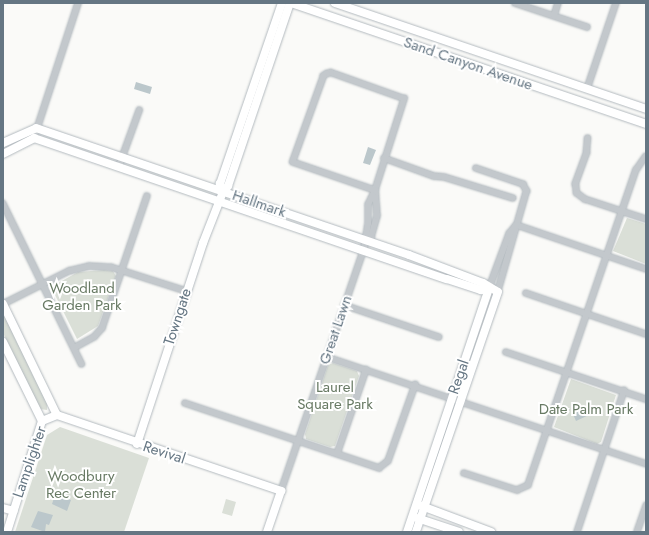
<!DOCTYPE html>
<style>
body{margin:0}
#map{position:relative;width:649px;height:535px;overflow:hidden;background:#fafaf8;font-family:Jost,sans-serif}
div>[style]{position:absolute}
.green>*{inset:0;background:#dadfd7}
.water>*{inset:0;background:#bbc7cb}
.roads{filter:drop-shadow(0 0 1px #b3babf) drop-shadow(0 0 1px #b3babf)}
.street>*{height:5.5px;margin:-2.75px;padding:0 2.75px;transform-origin:2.75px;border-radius:2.75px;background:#c3c8cc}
.secondary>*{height:8px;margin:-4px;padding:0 4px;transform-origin:4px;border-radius:4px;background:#fff}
span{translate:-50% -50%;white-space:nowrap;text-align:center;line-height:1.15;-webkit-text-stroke:4px #fff;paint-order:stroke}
.street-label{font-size:15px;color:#657683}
.park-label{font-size:15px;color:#687a64}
.frame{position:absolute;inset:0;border:4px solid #657683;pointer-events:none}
</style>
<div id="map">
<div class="green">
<div style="clip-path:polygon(627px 218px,646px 224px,646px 264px,613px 251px)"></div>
<div style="clip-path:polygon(104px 270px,113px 271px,116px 276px,98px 326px,77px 339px,51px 287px,78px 272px)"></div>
<div style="clip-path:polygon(3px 312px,47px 402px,47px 410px,40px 409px,3px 333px)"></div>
<div style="clip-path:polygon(333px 363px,357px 371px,359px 376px,335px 446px,330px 447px,306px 439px,305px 434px,328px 365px)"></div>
<div style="clip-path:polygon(571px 379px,616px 395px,601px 442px,597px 444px,554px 427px)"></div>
<div style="clip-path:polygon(60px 427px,149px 458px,124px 532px,15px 532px,47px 435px)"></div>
<div style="clip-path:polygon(226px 499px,236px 502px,232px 516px,222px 513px)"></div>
</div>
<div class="water">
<div style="clip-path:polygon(136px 82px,152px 87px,150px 94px,134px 89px)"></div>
<div style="clip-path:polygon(368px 147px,376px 150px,370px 165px,363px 163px)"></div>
<div style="clip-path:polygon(588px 408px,591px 414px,576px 421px,572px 412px)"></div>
<div style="clip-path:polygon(55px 495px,71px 500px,67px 511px,52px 504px)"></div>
<div style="clip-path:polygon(38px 511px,53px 515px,49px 525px,46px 524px,45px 532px,31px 527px)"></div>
</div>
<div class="roads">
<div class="street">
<div style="left:515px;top:3px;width:76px;rotate:18.4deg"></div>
<div style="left:554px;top:16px;width:14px;rotate:-73deg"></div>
<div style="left:587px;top:89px;width:91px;rotate:-71.4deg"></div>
<div style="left:34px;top:138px;width:142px;rotate:-71.9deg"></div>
<div style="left:588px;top:138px;width:15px;rotate:94deg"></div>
<div style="left:587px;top:153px;width:33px;rotate:110deg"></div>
<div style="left:576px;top:184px;width:9px;rotate:84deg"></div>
<div style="left:577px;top:193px;width:10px;rotate:37deg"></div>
<div style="left:585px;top:199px;width:64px;rotate:18.2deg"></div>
<div style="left:384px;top:158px;width:53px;rotate:19.8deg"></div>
<div style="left:434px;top:176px;width:10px;rotate:6deg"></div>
<div style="left:444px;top:177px;width:72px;rotate:16.9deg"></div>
<div style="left:119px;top:166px;width:59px;rotate:-70deg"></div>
<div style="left:476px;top:168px;width:50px;rotate:18.8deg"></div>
<div style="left:523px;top:184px;width:8px;rotate:60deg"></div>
<div style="left:527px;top:191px;width:105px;rotate:106deg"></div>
<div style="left:3px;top:203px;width:179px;rotate:63.9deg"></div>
<div style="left:517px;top:225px;width:136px;rotate:18.8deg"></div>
<div style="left:365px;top:242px;width:8px;rotate:-40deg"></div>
<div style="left:371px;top:237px;width:22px;rotate:-74deg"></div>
<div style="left:377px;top:216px;width:26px;rotate:-94deg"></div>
<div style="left:489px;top:288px;width:58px;rotate:-69.7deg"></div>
<div style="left:509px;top:234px;width:11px;rotate:-52deg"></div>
<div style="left:526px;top:293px;width:127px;rotate:18.9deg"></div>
<div style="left:3px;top:304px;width:74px;rotate:-26.6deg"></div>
<div style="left:69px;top:271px;width:21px;rotate:-14deg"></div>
<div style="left:89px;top:266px;width:22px;rotate:3deg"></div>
<div style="left:111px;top:267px;width:79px;rotate:17.7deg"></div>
<div style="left:344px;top:305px;width:100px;rotate:18.6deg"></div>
<div style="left:74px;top:348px;width:23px;rotate:-29deg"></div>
<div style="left:94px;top:337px;width:12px;rotate:-48deg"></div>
<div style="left:102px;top:328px;width:139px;rotate:-71.2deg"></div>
<div style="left:506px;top:352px;width:148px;rotate:18.6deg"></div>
<div style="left:327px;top:357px;width:336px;rotate:18.5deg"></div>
<div style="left:185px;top:403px;width:205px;rotate:18.5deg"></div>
<div style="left:379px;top:468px;width:11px;rotate:-38deg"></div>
<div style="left:388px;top:461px;width:81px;rotate:-70.4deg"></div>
<div style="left:337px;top:454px;width:89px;rotate:-71deg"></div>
<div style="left:464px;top:473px;width:56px;rotate:17.8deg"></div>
<div style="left:517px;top:490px;width:12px;rotate:-24deg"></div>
<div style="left:528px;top:485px;width:333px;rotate:-71.1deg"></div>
<div style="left:636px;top:170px;width:16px;rotate:-55deg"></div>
<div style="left:281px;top:491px;width:256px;rotate:-71.1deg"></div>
<div style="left:364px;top:249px;width:25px;rotate:-81deg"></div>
<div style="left:368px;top:224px;width:19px;rotate:-90deg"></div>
<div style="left:368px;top:205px;width:17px;rotate:-65deg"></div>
<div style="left:375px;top:190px;width:96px;rotate:-72.3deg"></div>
<div style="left:404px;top:99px;width:77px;rotate:-160.4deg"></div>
<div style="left:331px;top:73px;width:4px;rotate:166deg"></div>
<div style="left:327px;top:74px;width:4px;rotate:146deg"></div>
<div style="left:324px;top:76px;width:91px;rotate:109.8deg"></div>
<div style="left:293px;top:162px;width:87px;rotate:18.9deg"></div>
<div style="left:577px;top:532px;width:149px;rotate:-71.6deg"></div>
<div style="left:637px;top:532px;width:28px;rotate:-71deg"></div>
</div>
<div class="secondary">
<div style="left:291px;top:3px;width:375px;rotate:18.8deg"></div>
<div style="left:335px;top:3px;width:329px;rotate:18.8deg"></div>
<div style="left:3px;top:143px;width:36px;rotate:-24deg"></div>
<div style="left:36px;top:128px;width:394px;rotate:18.8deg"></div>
<div style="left:409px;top:255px;width:79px;rotate:20.7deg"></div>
<div style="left:483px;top:283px;width:17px;rotate:31deg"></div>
<div style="left:498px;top:292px;width:254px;rotate:108.9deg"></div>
<div style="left:3px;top:154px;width:35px;rotate:-27deg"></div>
<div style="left:34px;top:138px;width:436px;rotate:18.9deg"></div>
<div style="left:447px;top:279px;width:36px;rotate:18deg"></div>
<div style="left:481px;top:290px;width:8px;rotate:-14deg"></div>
<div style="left:223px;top:192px;width:9px;rotate:-111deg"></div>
<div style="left:220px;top:184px;width:191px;rotate:-71.1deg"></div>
<div style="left:3px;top:304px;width:123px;rotate:64.1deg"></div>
<div style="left:3px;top:342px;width:88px;rotate:63.7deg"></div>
<div style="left:137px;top:444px;width:212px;rotate:-71.8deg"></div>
<div style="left:203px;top:243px;width:55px;rotate:-68.6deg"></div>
<div style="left:223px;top:192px;width:8px;rotate:-50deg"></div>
<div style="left:228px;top:186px;width:193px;rotate:-71.3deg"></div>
<div style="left:419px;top:505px;width:77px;rotate:20.6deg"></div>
<div style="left:3px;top:508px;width:11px;rotate:15deg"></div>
<div style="left:417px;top:518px;width:44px;rotate:18.4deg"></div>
<div style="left:7px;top:532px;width:116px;rotate:-72.5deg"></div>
<div style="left:42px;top:421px;width:16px;rotate:-22deg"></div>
<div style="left:57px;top:415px;width:237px;rotate:18.7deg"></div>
<div style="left:281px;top:491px;width:43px;rotate:108.9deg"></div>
<div style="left:407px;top:532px;width:257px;rotate:-71.4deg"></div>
</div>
</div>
<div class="street-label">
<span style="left:468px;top:64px;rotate:19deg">Sand Canyon Avenue</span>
<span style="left:259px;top:204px;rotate:19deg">Hallmark</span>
<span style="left:178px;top:317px;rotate:-72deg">Towngate</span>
<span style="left:336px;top:330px;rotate:-71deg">Great Lawn</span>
<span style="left:459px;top:377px;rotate:-71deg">Regal</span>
<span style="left:164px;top:453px;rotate:18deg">Revival</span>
<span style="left:30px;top:462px;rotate:-71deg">Lamplighter</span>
</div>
<div class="park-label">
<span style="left:82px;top:297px">Woodland<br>Garden Park</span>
<span style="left:335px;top:396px">Laurel<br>Square Park</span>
<span style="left:586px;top:410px">Date Palm Park</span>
<span style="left:81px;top:485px">Woodbury<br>Rec Center</span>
</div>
<div class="frame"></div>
</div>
